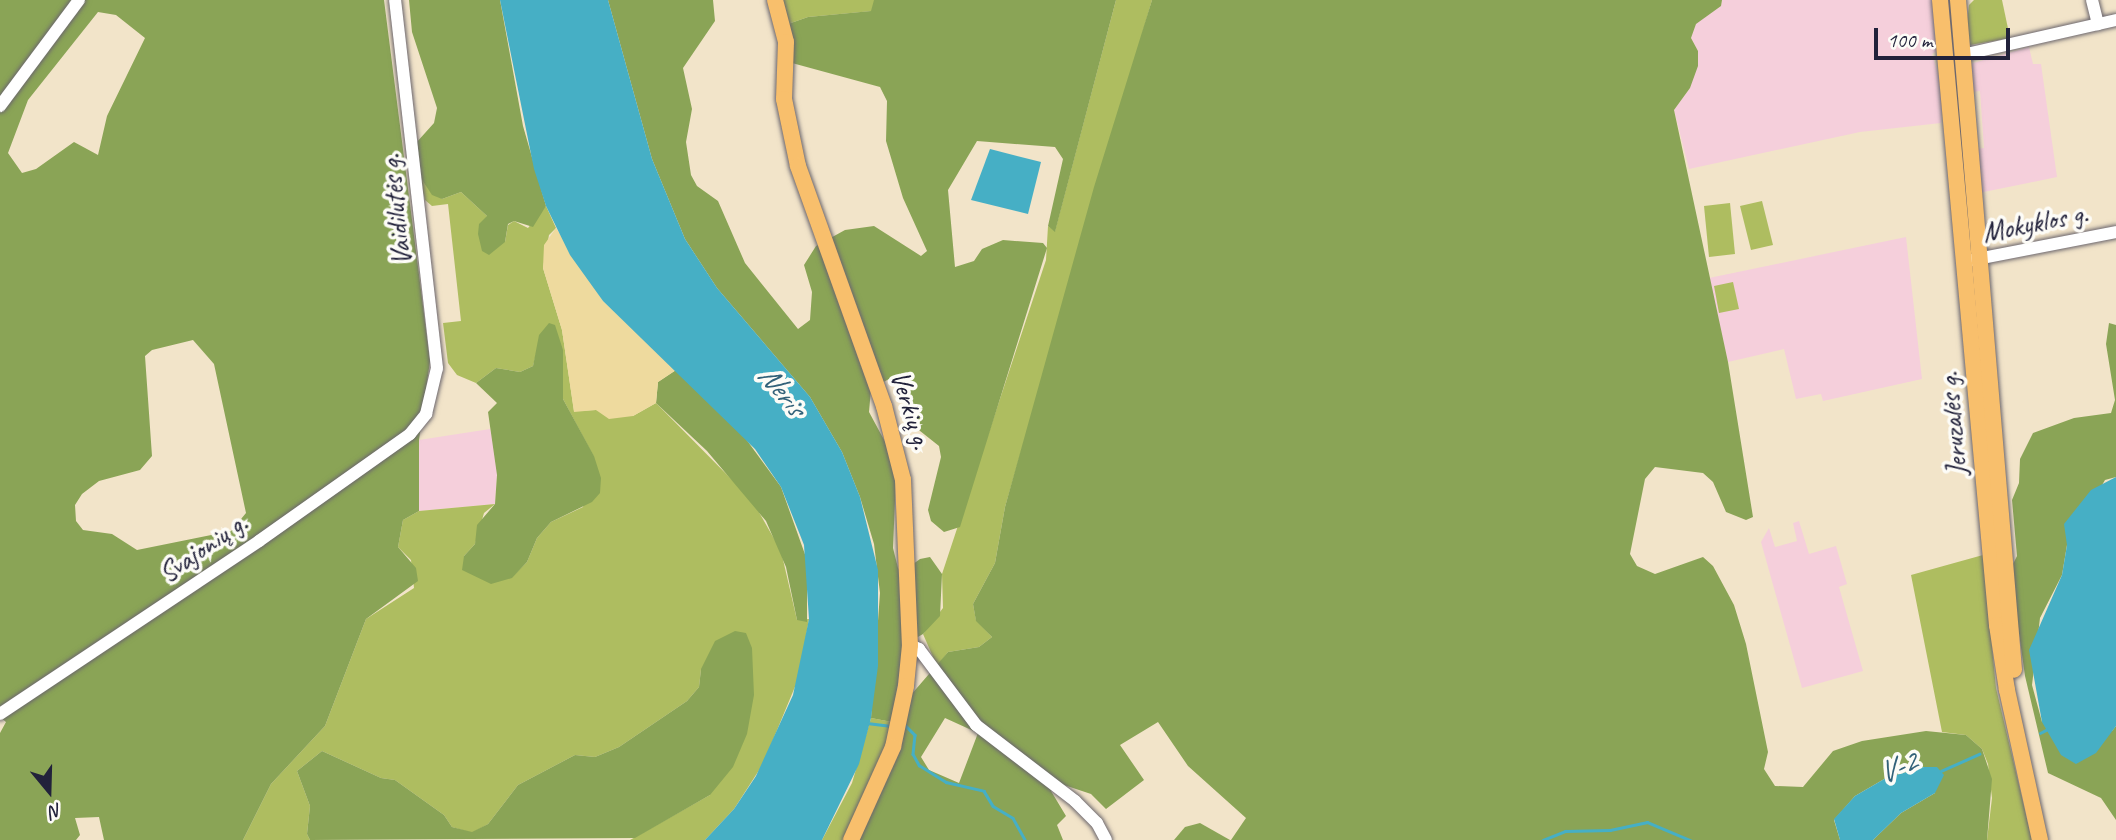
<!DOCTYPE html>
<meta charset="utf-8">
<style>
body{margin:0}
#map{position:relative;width:2116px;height:840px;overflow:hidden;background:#f2e4c9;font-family:Caveat,sans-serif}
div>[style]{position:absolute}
.built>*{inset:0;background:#f5cfdb}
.green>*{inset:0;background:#aebd60}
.forest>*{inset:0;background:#8aa456}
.sand>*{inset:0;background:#eeda9e}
.water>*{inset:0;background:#46afc5}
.stream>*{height:2.5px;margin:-1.25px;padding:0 1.25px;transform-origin:1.25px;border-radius:1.25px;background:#46afc5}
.roads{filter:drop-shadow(0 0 2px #6b666d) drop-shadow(0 0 2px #6b666d)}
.minor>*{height:12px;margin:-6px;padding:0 6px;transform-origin:6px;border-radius:6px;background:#fff}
.major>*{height:16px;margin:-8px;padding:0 8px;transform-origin:8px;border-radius:8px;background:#f8bf6c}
span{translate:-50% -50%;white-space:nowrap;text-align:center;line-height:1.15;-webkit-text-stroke:7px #fdfcf7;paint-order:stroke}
.street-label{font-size:28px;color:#22223b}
.water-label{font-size:30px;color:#326179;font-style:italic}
.north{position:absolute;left:14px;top:756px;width:70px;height:70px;-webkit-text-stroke:5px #fdfcf7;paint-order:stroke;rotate:161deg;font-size:19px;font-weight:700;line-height:28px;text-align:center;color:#22223b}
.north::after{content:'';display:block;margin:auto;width:24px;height:32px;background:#22223b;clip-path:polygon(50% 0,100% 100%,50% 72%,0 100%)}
.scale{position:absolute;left:1874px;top:28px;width:136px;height:32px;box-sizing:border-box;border:4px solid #22223b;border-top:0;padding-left:9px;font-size:21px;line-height:24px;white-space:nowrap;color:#22223b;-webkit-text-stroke:5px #fdfcf7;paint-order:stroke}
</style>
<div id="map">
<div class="built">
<div style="clip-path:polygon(1722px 0,1935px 0,1937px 51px,1932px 54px,1943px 89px,1941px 123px,1860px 132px,1689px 169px,1674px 110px,1690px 88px,1698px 51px,1691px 38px,1696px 23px,1721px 6px)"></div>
<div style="clip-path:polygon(2029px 47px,2033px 64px,2041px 64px,2057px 177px,1979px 193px,1976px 149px,1984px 148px,1980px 91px,1972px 92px,1970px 64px)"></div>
<div style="clip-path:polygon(1906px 237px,1922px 379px,1823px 401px,1821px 394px,1796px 399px,1784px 349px,1728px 362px,1709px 278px)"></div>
<div style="clip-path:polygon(490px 429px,498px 457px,495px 504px,419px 511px,419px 440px)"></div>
<div style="clip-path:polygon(1799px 521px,1809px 554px,1836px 546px,1847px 584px,1839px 587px,1863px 671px,1802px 688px,1761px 542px,1769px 528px,1775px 547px,1797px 541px,1793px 523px)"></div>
</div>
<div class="green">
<div style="clip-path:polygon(781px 0,874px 0,875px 3px,872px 11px,808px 17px,788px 24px)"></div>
<div style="clip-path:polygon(1116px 0,1152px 0,1005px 507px,995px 563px,973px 604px,976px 620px,992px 637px,979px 647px,948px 652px,937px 666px,923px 634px,943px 608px,942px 574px,1046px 260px,1048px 226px,1055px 231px)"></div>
<div style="clip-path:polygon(1974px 0,2002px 0,2010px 38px,1970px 45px,1966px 31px,1969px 5px)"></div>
<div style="clip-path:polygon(419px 175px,442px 199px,461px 192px,487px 216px,486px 222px,505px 242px,508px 225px,514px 221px,528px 228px,546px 206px,556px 228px,549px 235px,543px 268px,562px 330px,574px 411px,596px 410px,633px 416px,656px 403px,752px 500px,781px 551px,797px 620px,809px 619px,799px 677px,763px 764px,734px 809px,705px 840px,630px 840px,710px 795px,701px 669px,699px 687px,687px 701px,619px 747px,595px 757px,575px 755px,518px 785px,488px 824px,472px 833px,452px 827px,444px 815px,395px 780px,381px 778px,322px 751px,297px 771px,310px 806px,307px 834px,310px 840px,243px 840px,271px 784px,325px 726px,366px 619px,414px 588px,411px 560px,398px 547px,403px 520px,419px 511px,495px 504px,484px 513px,475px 544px,464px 556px,512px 577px,527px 562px,537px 538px,551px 522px,583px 507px,594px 457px,563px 399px,563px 350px,536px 354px,533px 366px,520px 372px,496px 368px,476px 383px,457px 375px,448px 363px,443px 323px,461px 321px,448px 204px,432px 206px,425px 200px)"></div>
<div style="clip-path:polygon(1762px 201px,1773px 245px,1751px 250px,1740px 206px)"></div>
<div style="clip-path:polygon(1730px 203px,1735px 254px,1709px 257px,1704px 206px)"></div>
<div style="clip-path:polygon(1733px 282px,1739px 309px,1719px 313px,1714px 286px)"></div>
<div style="clip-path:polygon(1983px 555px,1996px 688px,2032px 840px,1987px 840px,1992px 798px,1988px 764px,1982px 749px,1966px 735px,1942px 732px,1911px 575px)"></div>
<div style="clip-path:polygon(871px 718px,892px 722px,891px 740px,846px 840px,822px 840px,852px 783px)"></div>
</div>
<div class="forest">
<div style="clip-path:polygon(evenodd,0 0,384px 0,430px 361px,419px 440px,419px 511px,403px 520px,398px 547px,416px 568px,418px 581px,366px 619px,325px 726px,271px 784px,243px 840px,104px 840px,99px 817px,75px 818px,80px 835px,76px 840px,0 840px,0 733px,6px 722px,0 717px,0 0,98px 12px,116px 15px,145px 38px,107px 116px,98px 155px,74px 142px,36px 169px,22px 173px,8px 153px,28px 100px,98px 12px,0 0,193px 340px,214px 364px,246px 513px,231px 531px,137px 550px,112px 534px,83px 530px,76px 521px,75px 505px,82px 494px,99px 481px,140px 470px,152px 456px,145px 356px,152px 350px,193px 340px)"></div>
<div style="clip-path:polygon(409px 0,500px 0,523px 126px,546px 206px,533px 227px,514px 221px,508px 224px,505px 242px,489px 255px,482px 251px,478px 234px,479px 224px,487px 216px,461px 192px,442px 199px,432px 195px,419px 175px,416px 143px,434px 123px,437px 108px,412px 32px)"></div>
<div style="clip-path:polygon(608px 0,713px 0,715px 21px,683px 68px,692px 109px,686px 142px,691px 175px,697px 186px,718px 201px,745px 263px,798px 329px,810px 320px,812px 292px,804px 265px,816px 246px,845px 230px,874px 226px,921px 256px,927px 251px,903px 198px,886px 141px,887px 101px,880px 87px,792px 63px,788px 24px,808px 17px,871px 11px,874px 0,1116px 0,1055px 232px,1048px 226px,1063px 159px,1055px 147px,977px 141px,948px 190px,955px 267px,974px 261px,982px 249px,1003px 240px,1043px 243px,1047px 248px,960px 527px,944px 532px,931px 521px,928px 510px,941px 457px,939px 446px,910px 423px,904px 388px,889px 379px,871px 389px,869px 412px,889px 449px,896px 478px,893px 548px,898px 568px,901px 573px,920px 559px,930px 557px,942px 574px,940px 616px,923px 634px,904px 645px,892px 722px,871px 718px,880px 593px,874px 544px,860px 497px,842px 452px,810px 397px,717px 288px,685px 239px,652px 159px)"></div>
<div style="clip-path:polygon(evenodd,1152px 0,1722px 0,1721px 6px,1696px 24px,1691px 38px,1698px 51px,1698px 66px,1690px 88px,1674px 110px,1728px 362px,1753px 517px,1746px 520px,1726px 512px,1713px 482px,1703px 473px,1655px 467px,1645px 479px,1630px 554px,1637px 566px,1655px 574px,1703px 557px,1713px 566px,1734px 605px,1746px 644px,1768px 752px,1764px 769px,1775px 786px,1803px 787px,1833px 751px,1862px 741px,1926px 731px,1966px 735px,1982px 749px,1992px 779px,1987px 840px,1873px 840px,1901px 813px,1935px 793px,1924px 767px,1886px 778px,1855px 796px,1834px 820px,1840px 840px,1231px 840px,1246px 818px,1188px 766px,1158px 722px,1120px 745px,1144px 780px,1106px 809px,1091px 794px,1061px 784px,1051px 791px,1066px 816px,1057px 825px,1063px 840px,858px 840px,910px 696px,948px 652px,979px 647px,992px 637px,976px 621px,973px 604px,995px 563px,1005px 507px,1094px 187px,1152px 0,945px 718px,978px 733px,959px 783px,929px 770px,921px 757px,945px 718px)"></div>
<div style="clip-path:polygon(549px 323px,555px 325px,563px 350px,563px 399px,594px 456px,601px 478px,600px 493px,592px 502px,551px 522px,537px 538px,527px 562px,512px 578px,491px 584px,462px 570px,464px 556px,475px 544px,477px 525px,495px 504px,497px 475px,488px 412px,497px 403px,476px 383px,496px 368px,520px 372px,533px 366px,539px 335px)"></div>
<div style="clip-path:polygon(2109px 323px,2116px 325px,2116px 477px,2105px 480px,2067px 545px,2062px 575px,2040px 618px,2032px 685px,2042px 722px,2112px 731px,2116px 726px,2116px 820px,2101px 798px,2048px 773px,2025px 676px,2010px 570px,2017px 556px,2012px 500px,2019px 483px,2020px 459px,2033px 433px,2074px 418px,2111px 413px,2115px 400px,2106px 344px)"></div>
<div style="clip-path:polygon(676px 370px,743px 435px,781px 487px,807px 560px,807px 622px,797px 620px,786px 567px,766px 521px,707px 451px,656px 403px,658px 382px)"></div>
<div style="clip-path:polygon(735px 631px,746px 633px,752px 648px,754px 695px,747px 734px,733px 767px,710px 795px,635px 838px,310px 840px,307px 834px,310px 806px,297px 771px,322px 751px,381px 778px,395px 780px,444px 815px,452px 827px,472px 832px,488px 824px,518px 785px,575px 755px,595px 757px,619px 747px,687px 701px,699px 687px,701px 669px,715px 641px)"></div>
<div style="clip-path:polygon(1200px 823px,1230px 840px,1174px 840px,1185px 827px)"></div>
</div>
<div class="sand">
<div style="clip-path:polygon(556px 228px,603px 301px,676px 370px,658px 382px,656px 403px,633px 416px,609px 419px,596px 410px,574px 412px,562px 330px,543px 268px,544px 245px)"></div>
</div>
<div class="water">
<div style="clip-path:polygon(500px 0,608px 0,652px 159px,685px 239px,717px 288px,810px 397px,842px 452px,860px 497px,878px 570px,878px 666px,871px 718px,859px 764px,822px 840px,705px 840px,734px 809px,756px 776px,793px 695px,809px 619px,804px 545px,781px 487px,755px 449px,603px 301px,570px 255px,546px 206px,534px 169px)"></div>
<div style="clip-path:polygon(990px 149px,1041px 162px,1028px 214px,971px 200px)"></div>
<div style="clip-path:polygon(2116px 477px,2116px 726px,2096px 753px,2076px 764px,2061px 755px,2042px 722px,2029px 650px,2062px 575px,2067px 545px,2064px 524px,2091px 490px)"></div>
<div style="clip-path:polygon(1924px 767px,1937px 767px,1944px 775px,1935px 793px,1901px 813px,1873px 840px,1840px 840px,1834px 819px,1855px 796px,1886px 778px)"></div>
</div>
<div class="stream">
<div style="left:867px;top:723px;width:24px;rotate:7deg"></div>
<div style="left:905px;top:725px;width:14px;rotate:45deg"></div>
<div style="left:915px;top:735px;width:19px;rotate:96deg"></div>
<div style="left:913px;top:754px;width:13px;rotate:61deg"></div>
<div style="left:919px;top:765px;width:32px;rotate:32deg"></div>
<div style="left:946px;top:782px;width:39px;rotate:13deg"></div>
<div style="left:984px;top:791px;width:17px;rotate:59deg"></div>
<div style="left:993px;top:806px;width:23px;rotate:31deg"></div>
<div style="left:1013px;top:818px;width:25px;rotate:61deg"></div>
<div style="left:2040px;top:733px;width:7px;rotate:-27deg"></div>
<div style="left:1941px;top:771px;width:42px;rotate:-24.1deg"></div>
<div style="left:1543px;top:840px;width:24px;rotate:-22deg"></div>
<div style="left:1565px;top:831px;width:45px;rotate:-1.3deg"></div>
<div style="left:1610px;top:830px;width:38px;rotate:-12deg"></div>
<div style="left:1647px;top:822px;width:47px;rotate:22.7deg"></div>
</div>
<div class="roads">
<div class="minor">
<div style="left:2092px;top:0;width:25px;rotate:76deg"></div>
<div style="left:1962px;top:55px;width:158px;rotate:-12.8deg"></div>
<div style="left:0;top:106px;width:132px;rotate:-53.3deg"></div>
<div style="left:1972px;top:260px;width:147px;rotate:-11deg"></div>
<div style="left:910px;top:645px;width:10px;rotate:24deg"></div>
<div style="left:919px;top:649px;width:95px;rotate:53.1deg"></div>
<div style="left:976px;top:725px;width:125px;rotate:37.5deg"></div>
<div style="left:1075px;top:801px;width:31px;rotate:45deg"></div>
<div style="left:1097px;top:823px;width:19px;rotate:62deg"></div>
<div style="left:0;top:714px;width:311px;rotate:-33.7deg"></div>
<div style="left:259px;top:541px;width:185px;rotate:-35.3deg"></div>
<div style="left:410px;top:434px;width:26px;rotate:-51deg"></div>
<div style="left:426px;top:414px;width:47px;rotate:-76.6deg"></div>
<div style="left:437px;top:368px;width:370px;rotate:-96.5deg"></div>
</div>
<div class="major">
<div style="left:775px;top:0;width:43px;rotate:75.3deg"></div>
<div style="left:786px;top:42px;width:57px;rotate:92deg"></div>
<div style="left:784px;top:99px;width:68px;rotate:78.2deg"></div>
<div style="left:798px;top:166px;width:255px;rotate:70.3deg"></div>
<div style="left:884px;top:406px;width:76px;rotate:75.6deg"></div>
<div style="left:903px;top:480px;width:165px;rotate:87.6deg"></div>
<div style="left:910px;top:645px;width:41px;rotate:95.6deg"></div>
<div style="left:906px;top:686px;width:62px;rotate:102deg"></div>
<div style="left:893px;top:747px;width:102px;rotate:114.3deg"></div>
<div style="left:1940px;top:0;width:628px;rotate:84.79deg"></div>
<div style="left:1997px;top:625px;width:66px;rotate:81.3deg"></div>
<div style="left:2007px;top:690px;width:154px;rotate:77.6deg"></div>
<div style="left:1958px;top:0;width:672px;rotate:85.22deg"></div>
</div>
</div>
<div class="street-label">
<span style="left:396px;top:210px;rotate:-96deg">Vaidilutės g.</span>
<span style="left:2035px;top:223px;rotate:-11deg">Mokyklos g.</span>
<span style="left:911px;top:410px;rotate:73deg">Verkių g.</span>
<span style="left:1953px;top:424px;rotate:-95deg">Jeruzalės g.</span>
<span style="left:203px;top:548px;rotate:-34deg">Svajonių g.</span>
</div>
<div class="water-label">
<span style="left:782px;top:390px;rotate:51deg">Neris</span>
<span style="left:1897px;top:767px;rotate:-24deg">V-2</span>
</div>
<div class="north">N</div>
<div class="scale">100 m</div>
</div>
